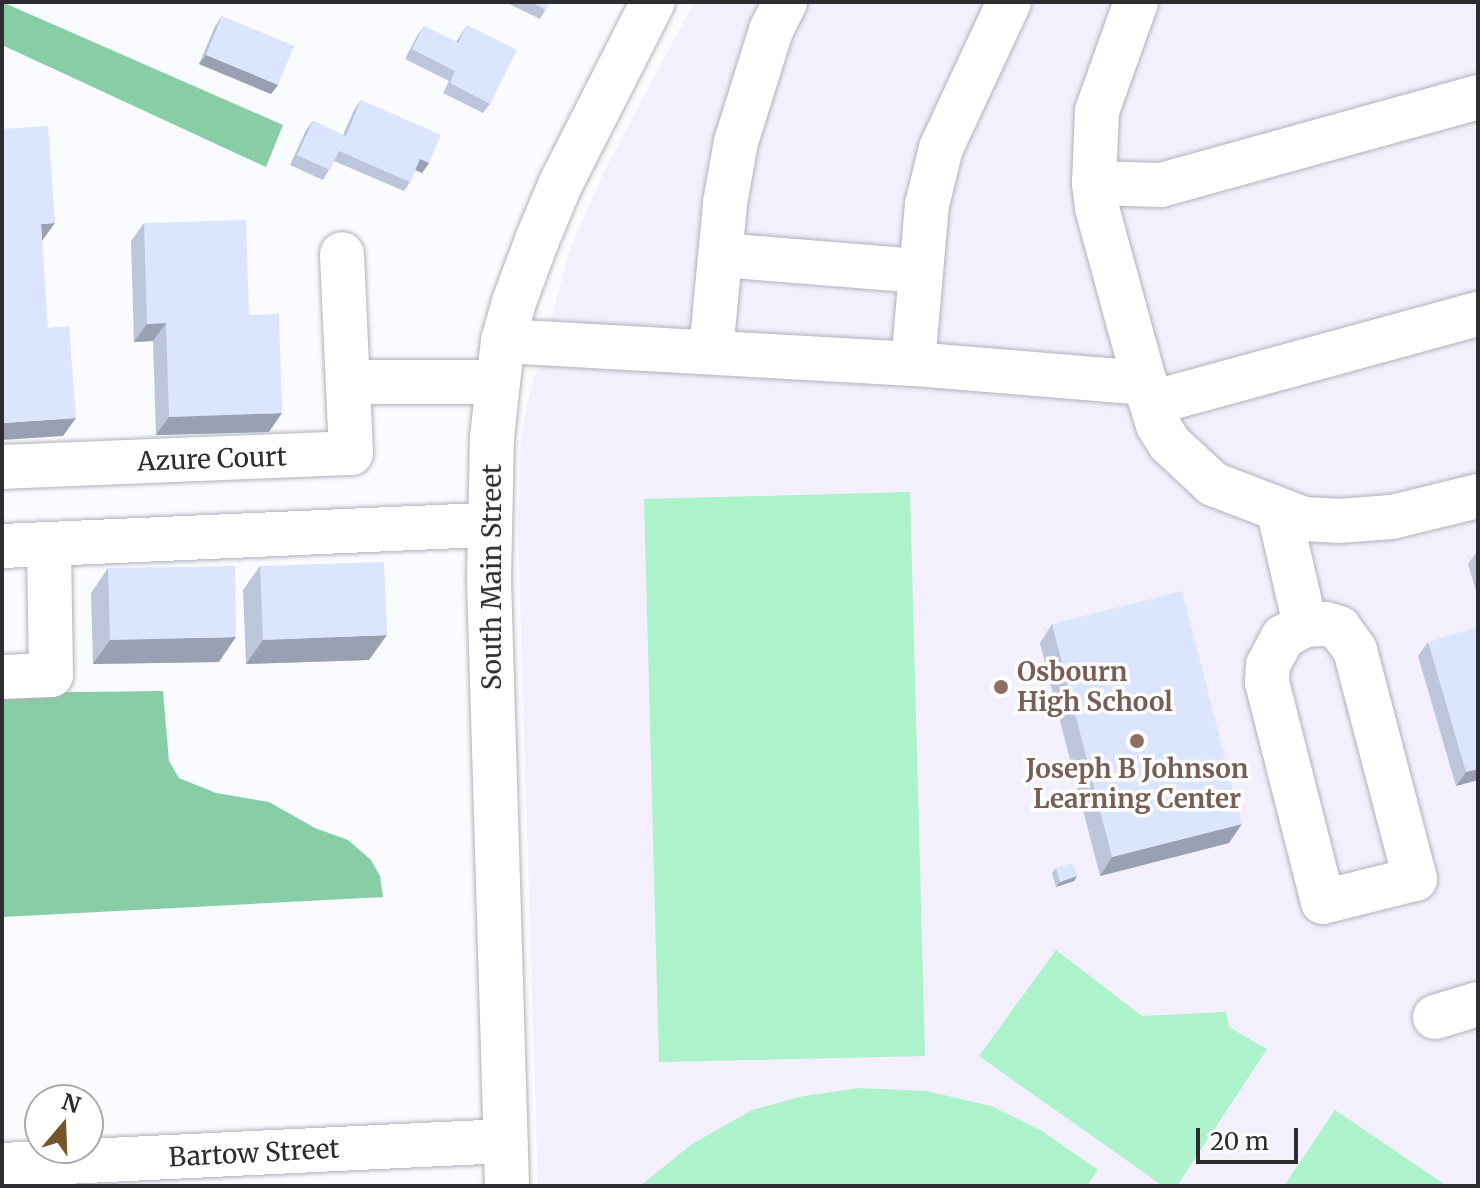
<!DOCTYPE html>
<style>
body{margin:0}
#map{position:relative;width:1480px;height:1188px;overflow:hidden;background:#fafbfe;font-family:Merriweather,serif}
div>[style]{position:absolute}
.education>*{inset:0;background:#f3effc}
.green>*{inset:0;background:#acf3cb}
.forest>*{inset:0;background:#87cda6}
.roads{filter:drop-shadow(0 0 2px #afb2ba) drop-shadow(0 0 2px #afb2ba)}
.minor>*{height:44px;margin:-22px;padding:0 22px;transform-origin:22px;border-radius:22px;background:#fff}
.wall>*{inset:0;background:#bcc5da}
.shaded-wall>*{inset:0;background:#99a0b2}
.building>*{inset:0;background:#dbe5fe}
.dots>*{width:22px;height:22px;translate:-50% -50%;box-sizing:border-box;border:4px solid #fff;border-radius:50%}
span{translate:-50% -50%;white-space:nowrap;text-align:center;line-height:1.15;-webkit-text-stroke:7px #fff;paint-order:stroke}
.street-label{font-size:26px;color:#2c2d30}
.education-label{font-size:26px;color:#785e54;font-weight:700}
.left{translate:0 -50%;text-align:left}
.frame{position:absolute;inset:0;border:4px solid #2c2d30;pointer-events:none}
.north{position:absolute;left:24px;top:1084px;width:80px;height:80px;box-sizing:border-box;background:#fff;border:2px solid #ababac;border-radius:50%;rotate:19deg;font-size:22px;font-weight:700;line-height:32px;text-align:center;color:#2c2d30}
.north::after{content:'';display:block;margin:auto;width:28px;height:36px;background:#74562a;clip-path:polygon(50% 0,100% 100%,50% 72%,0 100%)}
.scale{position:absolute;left:1196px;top:1128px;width:102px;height:36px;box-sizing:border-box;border:4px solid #2c2d30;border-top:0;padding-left:10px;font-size:24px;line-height:28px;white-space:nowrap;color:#2c2d30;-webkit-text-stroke:6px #fff;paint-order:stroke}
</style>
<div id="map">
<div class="education">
<div style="clip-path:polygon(694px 2px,1478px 2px,1478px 1186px,538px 1186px,518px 529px,521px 440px,529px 397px,571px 247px,603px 174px)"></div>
</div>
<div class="green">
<div style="clip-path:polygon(910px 492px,925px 1056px,659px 1062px,644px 499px)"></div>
<div style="clip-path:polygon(1056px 950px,1142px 1016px,1226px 1012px,1229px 1027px,1267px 1049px,1177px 1186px,1163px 1186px,979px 1056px)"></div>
<div style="clip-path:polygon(860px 1088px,926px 1091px,991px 1106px,1042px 1131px,1098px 1170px,1087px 1186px,640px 1186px,692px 1144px,752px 1110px,804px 1096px)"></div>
<div style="clip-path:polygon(1335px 1110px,1447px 1186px,1284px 1186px)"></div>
</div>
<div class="forest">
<div style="clip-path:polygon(2px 2px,283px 125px,266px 167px,2px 45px)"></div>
<div style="clip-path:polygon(163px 691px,169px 761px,179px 778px,216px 793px,269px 802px,315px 828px,348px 840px,371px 860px,380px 876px,383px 897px,2px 917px,2px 693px)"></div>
</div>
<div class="roads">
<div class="minor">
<div style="left:1136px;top:2px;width:116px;rotate:109.7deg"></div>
<div style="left:1097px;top:111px;width:72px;rotate:92.4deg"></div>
<div style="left:1094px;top:183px;width:25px;rotate:83deg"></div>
<div style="left:1097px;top:208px;width:181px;rotate:74.7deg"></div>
<div style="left:1145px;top:383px;width:44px;rotate:72.8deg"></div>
<div style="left:1158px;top:425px;width:22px;rotate:58deg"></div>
<div style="left:1170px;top:444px;width:59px;rotate:42.9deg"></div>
<div style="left:1213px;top:484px;width:97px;rotate:21deg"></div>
<div style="left:1304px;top:519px;width:34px;rotate:3deg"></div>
<div style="left:1338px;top:521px;width:54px;rotate:-4.2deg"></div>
<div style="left:1392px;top:517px;width:89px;rotate:-13.7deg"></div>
<div style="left:1094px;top:183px;width:67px;rotate:1.7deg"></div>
<div style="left:1161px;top:185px;width:329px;rotate:-15.5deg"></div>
<div style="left:721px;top:255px;width:200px;rotate:4.6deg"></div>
<div style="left:503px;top:341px;width:411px;rotate:3.2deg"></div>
<div style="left:913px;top:364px;width:233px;rotate:4.7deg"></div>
<div style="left:711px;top:352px;width:150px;rotate:-84.6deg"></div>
<div style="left:725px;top:203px;width:62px;rotate:-79.8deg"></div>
<div style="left:736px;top:142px;width:117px;rotate:-72.6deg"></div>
<div style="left:771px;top:30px;width:31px;rotate:-63deg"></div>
<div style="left:913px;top:364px;width:160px;rotate:-85deg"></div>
<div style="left:927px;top:205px;width:59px;rotate:-76.2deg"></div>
<div style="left:941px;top:148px;width:161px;rotate:-65deg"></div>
<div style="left:348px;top:382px;width:150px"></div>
<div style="left:1152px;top:403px;width:338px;rotate:-15.3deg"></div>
<div style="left:2px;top:467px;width:349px;rotate:-2.3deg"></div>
<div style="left:351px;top:453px;width:199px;rotate:-92.6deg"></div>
<div style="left:1279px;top:512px;width:116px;rotate:77deg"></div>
<div style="left:2px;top:546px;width:487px;rotate:-2.5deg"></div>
<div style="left:1326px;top:624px;width:14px;rotate:17deg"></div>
<div style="left:1339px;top:628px;width:27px;rotate:54deg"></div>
<div style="left:1355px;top:650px;width:237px;rotate:75.3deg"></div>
<div style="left:1415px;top:879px;width:95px;rotate:166deg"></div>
<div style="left:1323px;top:902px;width:226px;rotate:-104.3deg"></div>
<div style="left:1267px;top:683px;width:18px;rotate:-87deg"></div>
<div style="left:1268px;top:665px;width:32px;rotate:-62deg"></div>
<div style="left:1283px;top:637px;width:25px;rotate:-29deg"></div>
<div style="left:1305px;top:625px;width:21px;rotate:-3deg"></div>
<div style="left:2px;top:677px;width:49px;rotate:-2.3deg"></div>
<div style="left:51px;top:675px;width:131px;rotate:-90.9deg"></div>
<div style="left:1435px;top:1017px;width:45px;rotate:-16.8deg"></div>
<div style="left:2px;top:1165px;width:504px;rotate:-2.73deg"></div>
<div style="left:507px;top:1186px;width:607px;rotate:-91.7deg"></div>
<div style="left:489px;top:579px;width:141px;rotate:-88.8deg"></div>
<div style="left:492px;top:438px;width:56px;rotate:-83.9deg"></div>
<div style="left:498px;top:382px;width:41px;rotate:-83deg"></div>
<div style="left:503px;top:341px;width:41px;rotate:-74.2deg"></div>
<div style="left:514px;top:302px;width:66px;rotate:-69.6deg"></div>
<div style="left:537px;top:240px;width:62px;rotate:-67.2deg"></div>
<div style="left:561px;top:183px;width:203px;rotate:-63.1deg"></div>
</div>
</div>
<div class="wall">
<div style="clip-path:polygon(505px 2px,550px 2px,540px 19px)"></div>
<div style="clip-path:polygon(222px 16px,278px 85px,271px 94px,199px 64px,215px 26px)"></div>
<div style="clip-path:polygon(467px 25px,490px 104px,483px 113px,443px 93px,449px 81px,405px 59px,417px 36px,424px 26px,456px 42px)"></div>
<div style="clip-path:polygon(361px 100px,429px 163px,422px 173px,415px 170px,410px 182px,404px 191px,334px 161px,323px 180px,290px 165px,306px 130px,313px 121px,343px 135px,354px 110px)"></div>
<div style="clip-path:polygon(144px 223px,249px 315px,269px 432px,156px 435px,153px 341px,134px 342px,131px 241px)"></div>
<div style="clip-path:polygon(1478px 550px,1478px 598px,1468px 564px)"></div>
<div style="clip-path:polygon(260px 566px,369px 660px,246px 664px,243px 590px)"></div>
<div style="clip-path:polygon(108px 568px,219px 662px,93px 664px,91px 593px)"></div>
<div style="clip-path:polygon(1052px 624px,1229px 843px,1100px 876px,1040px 643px)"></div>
<div style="clip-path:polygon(1428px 642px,1478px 780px,1456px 786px,1418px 656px)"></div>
<div style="clip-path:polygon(1056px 868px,1077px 876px,1074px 881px,1056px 887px,1052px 873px)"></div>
</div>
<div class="shaded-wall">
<div style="clip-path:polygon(206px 55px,278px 85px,271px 94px,199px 64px)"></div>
<div style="clip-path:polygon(420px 159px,429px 163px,422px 173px,413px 169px)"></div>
<div style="clip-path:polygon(55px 223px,42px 241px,41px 224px)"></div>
<div style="clip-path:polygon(166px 323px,153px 341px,134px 342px,147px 324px)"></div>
<div style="clip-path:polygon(282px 413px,269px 432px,156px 435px,169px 417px)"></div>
<div style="clip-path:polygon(76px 418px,63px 436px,2px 440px,2px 423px)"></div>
<div style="clip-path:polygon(387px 635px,369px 660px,246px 664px,263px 640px)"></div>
<div style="clip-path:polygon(236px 637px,219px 662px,93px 664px,110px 640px)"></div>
<div style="clip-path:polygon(1478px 769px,1478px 780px,1456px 786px,1466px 772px)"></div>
<div style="clip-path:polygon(1242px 824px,1229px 843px,1100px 876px,1112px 857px)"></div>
<div style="clip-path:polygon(1077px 876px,1074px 881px,1056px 887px,1060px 882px)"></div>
</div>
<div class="building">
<div style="clip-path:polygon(531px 2px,550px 2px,546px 10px)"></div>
<div style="clip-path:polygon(222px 16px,294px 46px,278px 85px,206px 55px)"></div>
<div style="clip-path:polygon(467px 25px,517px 50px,490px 104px,450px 83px,455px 71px,412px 49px,424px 26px,458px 43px)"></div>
<div style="clip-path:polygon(361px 100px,441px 135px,429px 163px,420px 159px,410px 182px,339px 151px,330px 170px,297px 155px,313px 121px,346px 136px)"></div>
<div style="clip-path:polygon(48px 126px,55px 223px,41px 224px,48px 328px,69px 326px,76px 418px,2px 423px,2px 129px)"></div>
<div style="clip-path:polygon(246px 220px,249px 315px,279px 314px,282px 413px,169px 417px,166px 323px,147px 324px,144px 223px)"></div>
<div style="clip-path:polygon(384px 562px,387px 635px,263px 640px,260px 566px)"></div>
<div style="clip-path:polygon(235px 566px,236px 637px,110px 640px,108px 568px)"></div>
<div style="clip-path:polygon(1182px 591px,1242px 824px,1112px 857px,1052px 624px)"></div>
<div style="clip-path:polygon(1478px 627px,1478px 769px,1466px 772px,1428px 642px)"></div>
<div style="clip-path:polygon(1073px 863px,1077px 876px,1060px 882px,1056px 868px)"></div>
</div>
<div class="dots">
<div style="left:1001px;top:687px;background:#8d6e63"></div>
<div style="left:1137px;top:741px;background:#8d6e63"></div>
</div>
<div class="street-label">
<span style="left:212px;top:459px;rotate:-2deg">Azure Court</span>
<span style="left:492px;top:577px;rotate:-90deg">South Main Street</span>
<span style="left:254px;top:1153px;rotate:-3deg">Bartow Street</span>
</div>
<div class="education-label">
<span class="left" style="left:1017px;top:687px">Osbourn<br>High School</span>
<span style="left:1137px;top:784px">Joseph B Johnson<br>Learning Center</span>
</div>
<div class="frame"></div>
<div class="north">N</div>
<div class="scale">20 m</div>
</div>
